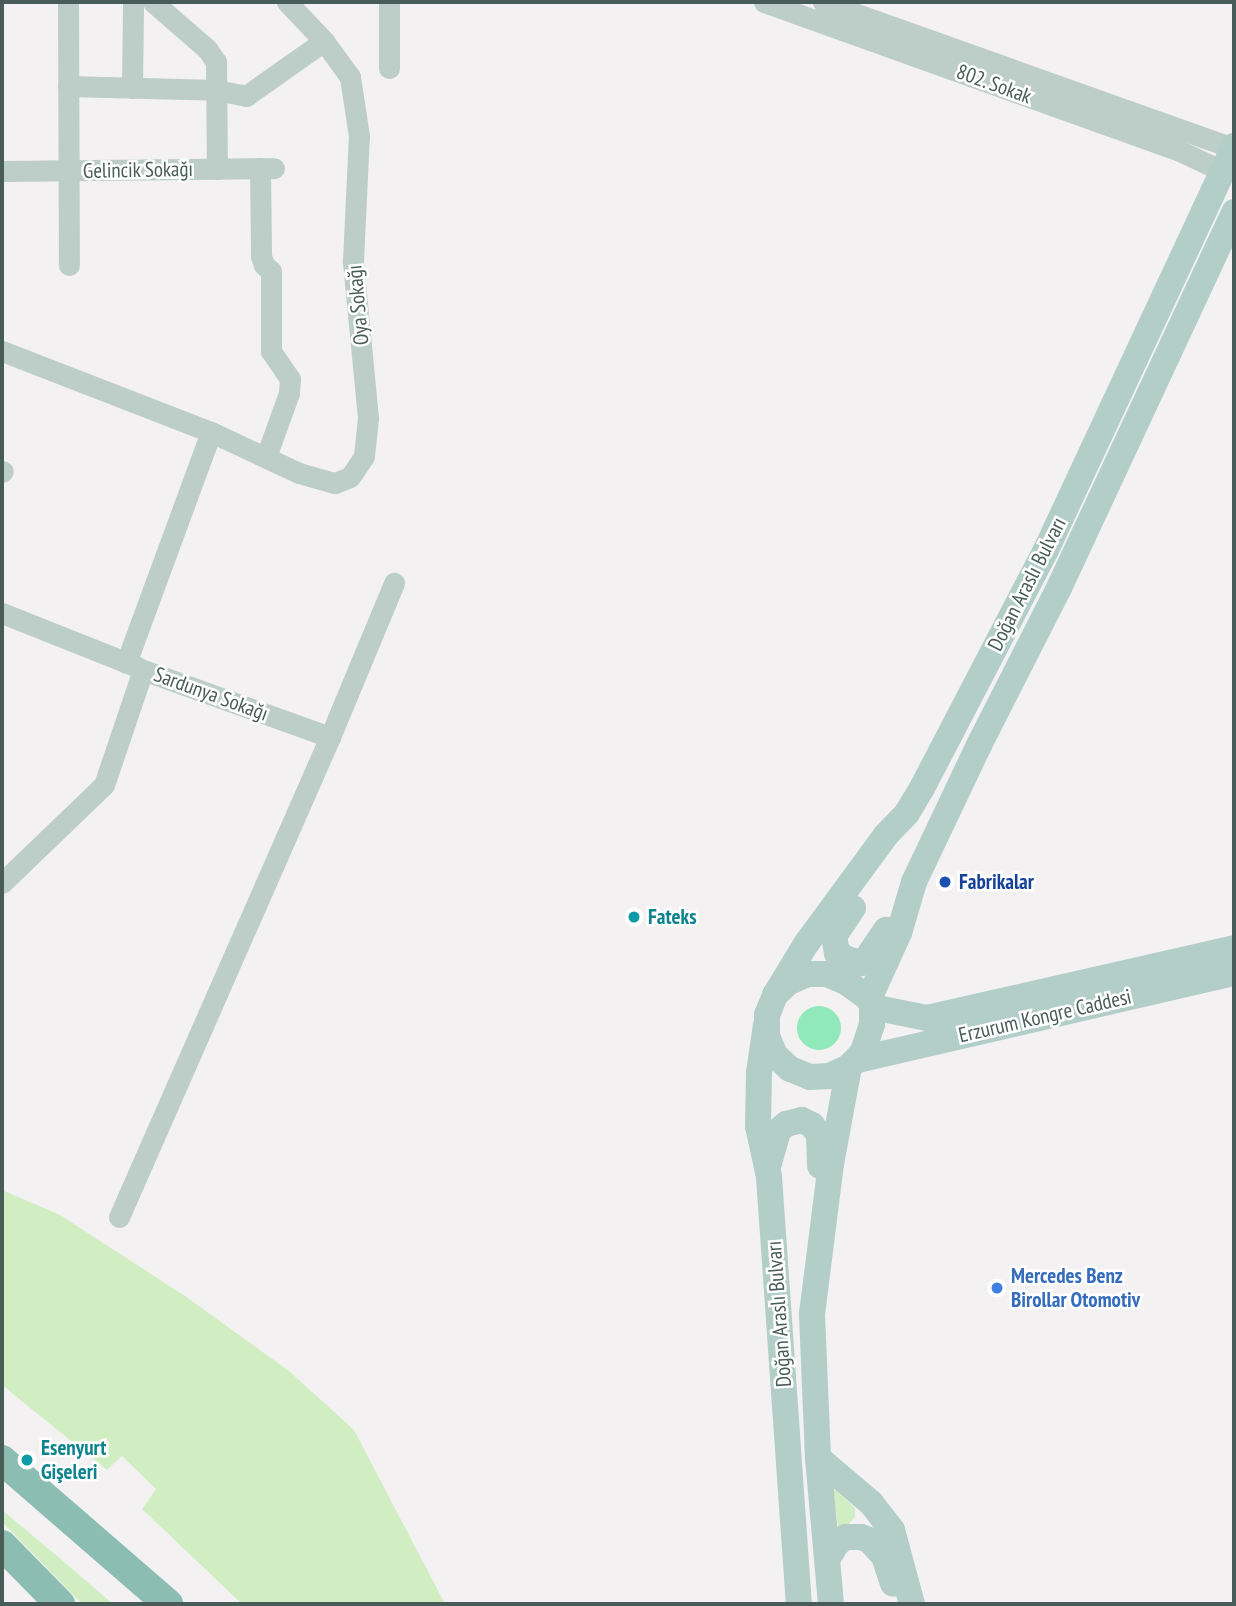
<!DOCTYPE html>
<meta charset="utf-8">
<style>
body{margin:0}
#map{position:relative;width:1236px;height:1606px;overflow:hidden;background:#f3f1f2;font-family:"PT Sans Narrow",sans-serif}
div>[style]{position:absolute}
.green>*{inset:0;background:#d1eec2}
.water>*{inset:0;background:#91e9bb}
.round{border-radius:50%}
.minor>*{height:21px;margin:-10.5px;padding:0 10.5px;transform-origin:10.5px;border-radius:10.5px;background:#bdcdc8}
.major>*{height:26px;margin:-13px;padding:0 13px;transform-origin:13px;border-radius:13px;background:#b2cec7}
.highway>*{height:30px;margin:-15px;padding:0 15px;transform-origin:15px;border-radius:15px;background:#8bbdb2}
.dots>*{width:19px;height:19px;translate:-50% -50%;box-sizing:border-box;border:4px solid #fff;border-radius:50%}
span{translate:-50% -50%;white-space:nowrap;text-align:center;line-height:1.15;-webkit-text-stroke:5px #fff;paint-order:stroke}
.street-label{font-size:21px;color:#495d58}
.transit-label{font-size:21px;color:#164399;font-weight:700}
.left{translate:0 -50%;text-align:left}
.culture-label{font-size:21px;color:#0d838f;font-weight:700}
.shop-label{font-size:21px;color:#366cbe;font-weight:700}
.frame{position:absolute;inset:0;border:4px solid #495d58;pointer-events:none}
</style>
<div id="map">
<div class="green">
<div style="clip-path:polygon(2px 1190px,60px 1215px,185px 1296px,289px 1371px,354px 1430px,445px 1604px,242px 1604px,142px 1509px,156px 1489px,122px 1456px,107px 1470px,2px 1385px)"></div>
<div style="clip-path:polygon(833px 1488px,855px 1508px,855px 1517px,839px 1535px)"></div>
<div style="clip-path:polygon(2px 1510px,63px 1561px,113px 1604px,82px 1604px,2px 1522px)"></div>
</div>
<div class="water">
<div class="round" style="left:797px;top:1006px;width:44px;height:44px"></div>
</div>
<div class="minor">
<div style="left:68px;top:2px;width:263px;rotate:89.8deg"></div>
<div style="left:153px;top:2px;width:72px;rotate:41deg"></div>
<div style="left:207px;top:49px;width:16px;rotate:55deg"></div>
<div style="left:216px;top:62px;width:107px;rotate:89.5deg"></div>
<div style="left:389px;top:2px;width:66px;rotate:90deg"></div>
<div style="left:764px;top:2px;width:440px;rotate:19.7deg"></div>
<div style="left:1178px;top:150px;width:49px;rotate:25.5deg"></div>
<div style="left:823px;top:2px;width:435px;rotate:19.6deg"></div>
<div style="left:68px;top:86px;width:148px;rotate:1.5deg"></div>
<div style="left:216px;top:90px;width:31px;rotate:11deg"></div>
<div style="left:246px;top:96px;width:95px;rotate:-35.2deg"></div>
<div style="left:132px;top:88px;width:86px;rotate:-89.3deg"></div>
<div style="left:260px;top:168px;width:88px;rotate:89.3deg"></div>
<div style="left:261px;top:256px;width:9px;rotate:72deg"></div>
<div style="left:264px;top:265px;width:9px;rotate:41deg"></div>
<div style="left:271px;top:271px;width:80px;rotate:90deg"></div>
<div style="left:271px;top:351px;width:34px;rotate:56deg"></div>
<div style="left:290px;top:379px;width:14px;rotate:94deg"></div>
<div style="left:289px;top:393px;width:68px;rotate:109.8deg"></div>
<div style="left:2px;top:171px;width:272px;rotate:-0.6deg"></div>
<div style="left:2px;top:351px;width:224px;rotate:21.2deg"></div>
<div style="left:211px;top:432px;width:246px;rotate:110.2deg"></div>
<div style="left:211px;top:432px;width:97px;rotate:25deg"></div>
<div style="left:299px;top:473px;width:37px;rotate:16deg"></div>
<div style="left:335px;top:483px;width:16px;rotate:-22deg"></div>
<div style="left:350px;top:477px;width:25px;rotate:-56deg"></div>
<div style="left:364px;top:456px;width:38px;rotate:-84deg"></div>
<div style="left:368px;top:418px;width:158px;rotate:-95.5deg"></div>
<div style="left:353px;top:261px;width:125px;rotate:-87.3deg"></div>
<div style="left:359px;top:136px;width:60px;rotate:-98.7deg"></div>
<div style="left:350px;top:77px;width:44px;rotate:-125.8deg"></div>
<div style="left:324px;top:41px;width:54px;rotate:-133.5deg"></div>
<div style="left:2px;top:472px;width:1px;rotate:-45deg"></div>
<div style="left:2px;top:613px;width:146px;rotate:21.7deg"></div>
<div style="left:2px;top:883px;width:141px;rotate:-43.9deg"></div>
<div style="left:104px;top:785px;width:121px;rotate:-71.3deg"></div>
<div style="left:143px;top:670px;width:199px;rotate:19.7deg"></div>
<div style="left:119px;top:1217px;width:524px;rotate:-66.27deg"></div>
<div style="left:330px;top:737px;width:167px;rotate:-67.4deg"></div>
</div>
<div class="major">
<div style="left:853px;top:908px;width:34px;rotate:124deg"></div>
<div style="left:834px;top:936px;width:17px;rotate:80deg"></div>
<div style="left:837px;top:953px;width:12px;rotate:31deg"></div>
<div style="left:847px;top:959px;width:15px;rotate:16deg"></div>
<div style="left:861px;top:963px;width:8px;rotate:-40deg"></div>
<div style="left:867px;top:958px;width:34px;rotate:-56deg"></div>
<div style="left:808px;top:974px;width:19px"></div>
<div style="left:827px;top:974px;width:21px;rotate:23deg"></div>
<div style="left:846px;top:982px;width:29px;rotate:36deg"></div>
<div style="left:869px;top:999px;width:9px;rotate:69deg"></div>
<div style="left:872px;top:1007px;width:17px;rotate:90deg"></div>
<div style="left:872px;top:1024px;width:29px;rotate:108deg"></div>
<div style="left:863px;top:1052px;width:21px;rotate:133deg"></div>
<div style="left:849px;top:1067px;width:21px;rotate:155deg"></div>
<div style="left:830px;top:1076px;width:20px;rotate:177deg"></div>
<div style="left:810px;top:1077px;width:22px;rotate:-158deg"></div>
<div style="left:790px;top:1069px;width:21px;rotate:-137deg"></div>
<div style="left:775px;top:1055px;width:21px;rotate:-113deg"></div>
<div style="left:767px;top:1036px;width:21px;rotate:-90deg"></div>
<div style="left:767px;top:1015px;width:22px;rotate:-68deg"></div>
<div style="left:775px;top:995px;width:19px;rotate:-43deg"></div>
<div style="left:789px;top:982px;width:21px;rotate:-23deg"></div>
<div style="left:775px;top:995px;width:60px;rotate:-58.7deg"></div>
<div style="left:806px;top:944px;width:135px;rotate:-53.7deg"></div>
<div style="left:886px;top:835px;width:30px;rotate:-46deg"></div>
<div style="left:907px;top:813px;width:29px;rotate:-59deg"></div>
<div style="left:922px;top:788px;width:268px;rotate:-62.5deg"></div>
<div style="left:1046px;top:550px;width:446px;rotate:-65deg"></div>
<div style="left:869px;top:999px;width:72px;rotate:-65.6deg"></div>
<div style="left:899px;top:933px;width:53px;rotate:-73.6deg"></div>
<div style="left:914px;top:882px;width:152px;rotate:-64.6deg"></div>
<div style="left:979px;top:745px;width:176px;rotate:-63deg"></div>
<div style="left:1059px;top:588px;width:415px;rotate:-65deg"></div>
<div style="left:872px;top:1007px;width:56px;rotate:11.3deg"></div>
<div style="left:927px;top:1018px;width:315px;rotate:-12.8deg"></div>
<div style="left:766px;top:1025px;width:49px;rotate:98.3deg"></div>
<div style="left:759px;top:1073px;width:53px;rotate:91.1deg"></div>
<div style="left:758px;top:1126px;width:52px;rotate:77.8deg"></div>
<div style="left:769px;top:1177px;width:428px;rotate:86deg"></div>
<div style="left:857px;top:1060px;width:387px;rotate:-13deg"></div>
<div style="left:769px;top:1163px;width:33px;rotate:-74deg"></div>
<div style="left:778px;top:1131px;width:11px;rotate:-41deg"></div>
<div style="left:786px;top:1124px;width:16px;rotate:-14deg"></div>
<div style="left:802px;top:1120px;width:11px;rotate:27deg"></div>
<div style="left:812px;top:1125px;width:12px;rotate:55deg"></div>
<div style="left:819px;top:1135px;width:31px;rotate:88deg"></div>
<div style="left:818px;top:1458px;width:70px;rotate:40.3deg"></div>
<div style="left:871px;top:1503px;width:34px;rotate:52deg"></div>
<div style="left:892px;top:1530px;width:77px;rotate:74.9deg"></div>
<div style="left:828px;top:1558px;width:17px;rotate:-59deg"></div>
<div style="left:837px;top:1543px;width:11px;rotate:-34deg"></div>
<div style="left:846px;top:1537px;width:15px"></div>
<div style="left:861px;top:1537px;width:9px;rotate:21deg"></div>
<div style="left:869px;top:1540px;width:22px;rotate:47deg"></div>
<div style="left:884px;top:1556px;width:29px;rotate:72deg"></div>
<div style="left:831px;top:1604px;width:147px;rotate:-95.1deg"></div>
<div style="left:818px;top:1458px;width:144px;rotate:-92.4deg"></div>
<div style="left:812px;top:1314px;width:151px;rotate:-82.8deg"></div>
<div style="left:831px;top:1164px;width:99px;rotate:-79.5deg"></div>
</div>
<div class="highway">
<div style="left:2px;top:1460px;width:220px;rotate:40.9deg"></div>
<div style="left:2px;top:1545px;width:83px;rotate:45.5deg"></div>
</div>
<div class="dots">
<div style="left:945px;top:882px;background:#1a4fb4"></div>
<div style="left:634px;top:917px;background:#0f9aa8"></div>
<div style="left:997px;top:1288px;background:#3f7fe0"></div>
<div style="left:27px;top:1460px;background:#0f9aa8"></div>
</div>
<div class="street-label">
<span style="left:994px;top:84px;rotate:20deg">802. Sokak</span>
<span style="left:138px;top:170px;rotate:-1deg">Gelincik Sokağı</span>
<span style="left:358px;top:305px;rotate:-95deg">Oya Sokağı</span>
<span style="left:1027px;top:584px;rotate:-63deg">Doğan Araslı Bulvarı</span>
<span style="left:211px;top:694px;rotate:20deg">Sardunya Sokağı</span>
<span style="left:1045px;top:1016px;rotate:-13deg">Erzurum Kongre Caddesi</span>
<span style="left:779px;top:1314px;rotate:-94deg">Doğan Araslı Bulvarı</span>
</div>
<div class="transit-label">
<span class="left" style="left:959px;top:882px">Fabrikalar</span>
</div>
<div class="culture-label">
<span class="left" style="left:648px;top:917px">Fateks</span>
<span class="left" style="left:41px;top:1460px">Esenyurt<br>Gişeleri</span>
</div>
<div class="shop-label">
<span class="left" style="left:1011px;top:1288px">Mercedes Benz<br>Birollar Otomotiv</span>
</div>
<div class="frame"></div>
</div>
